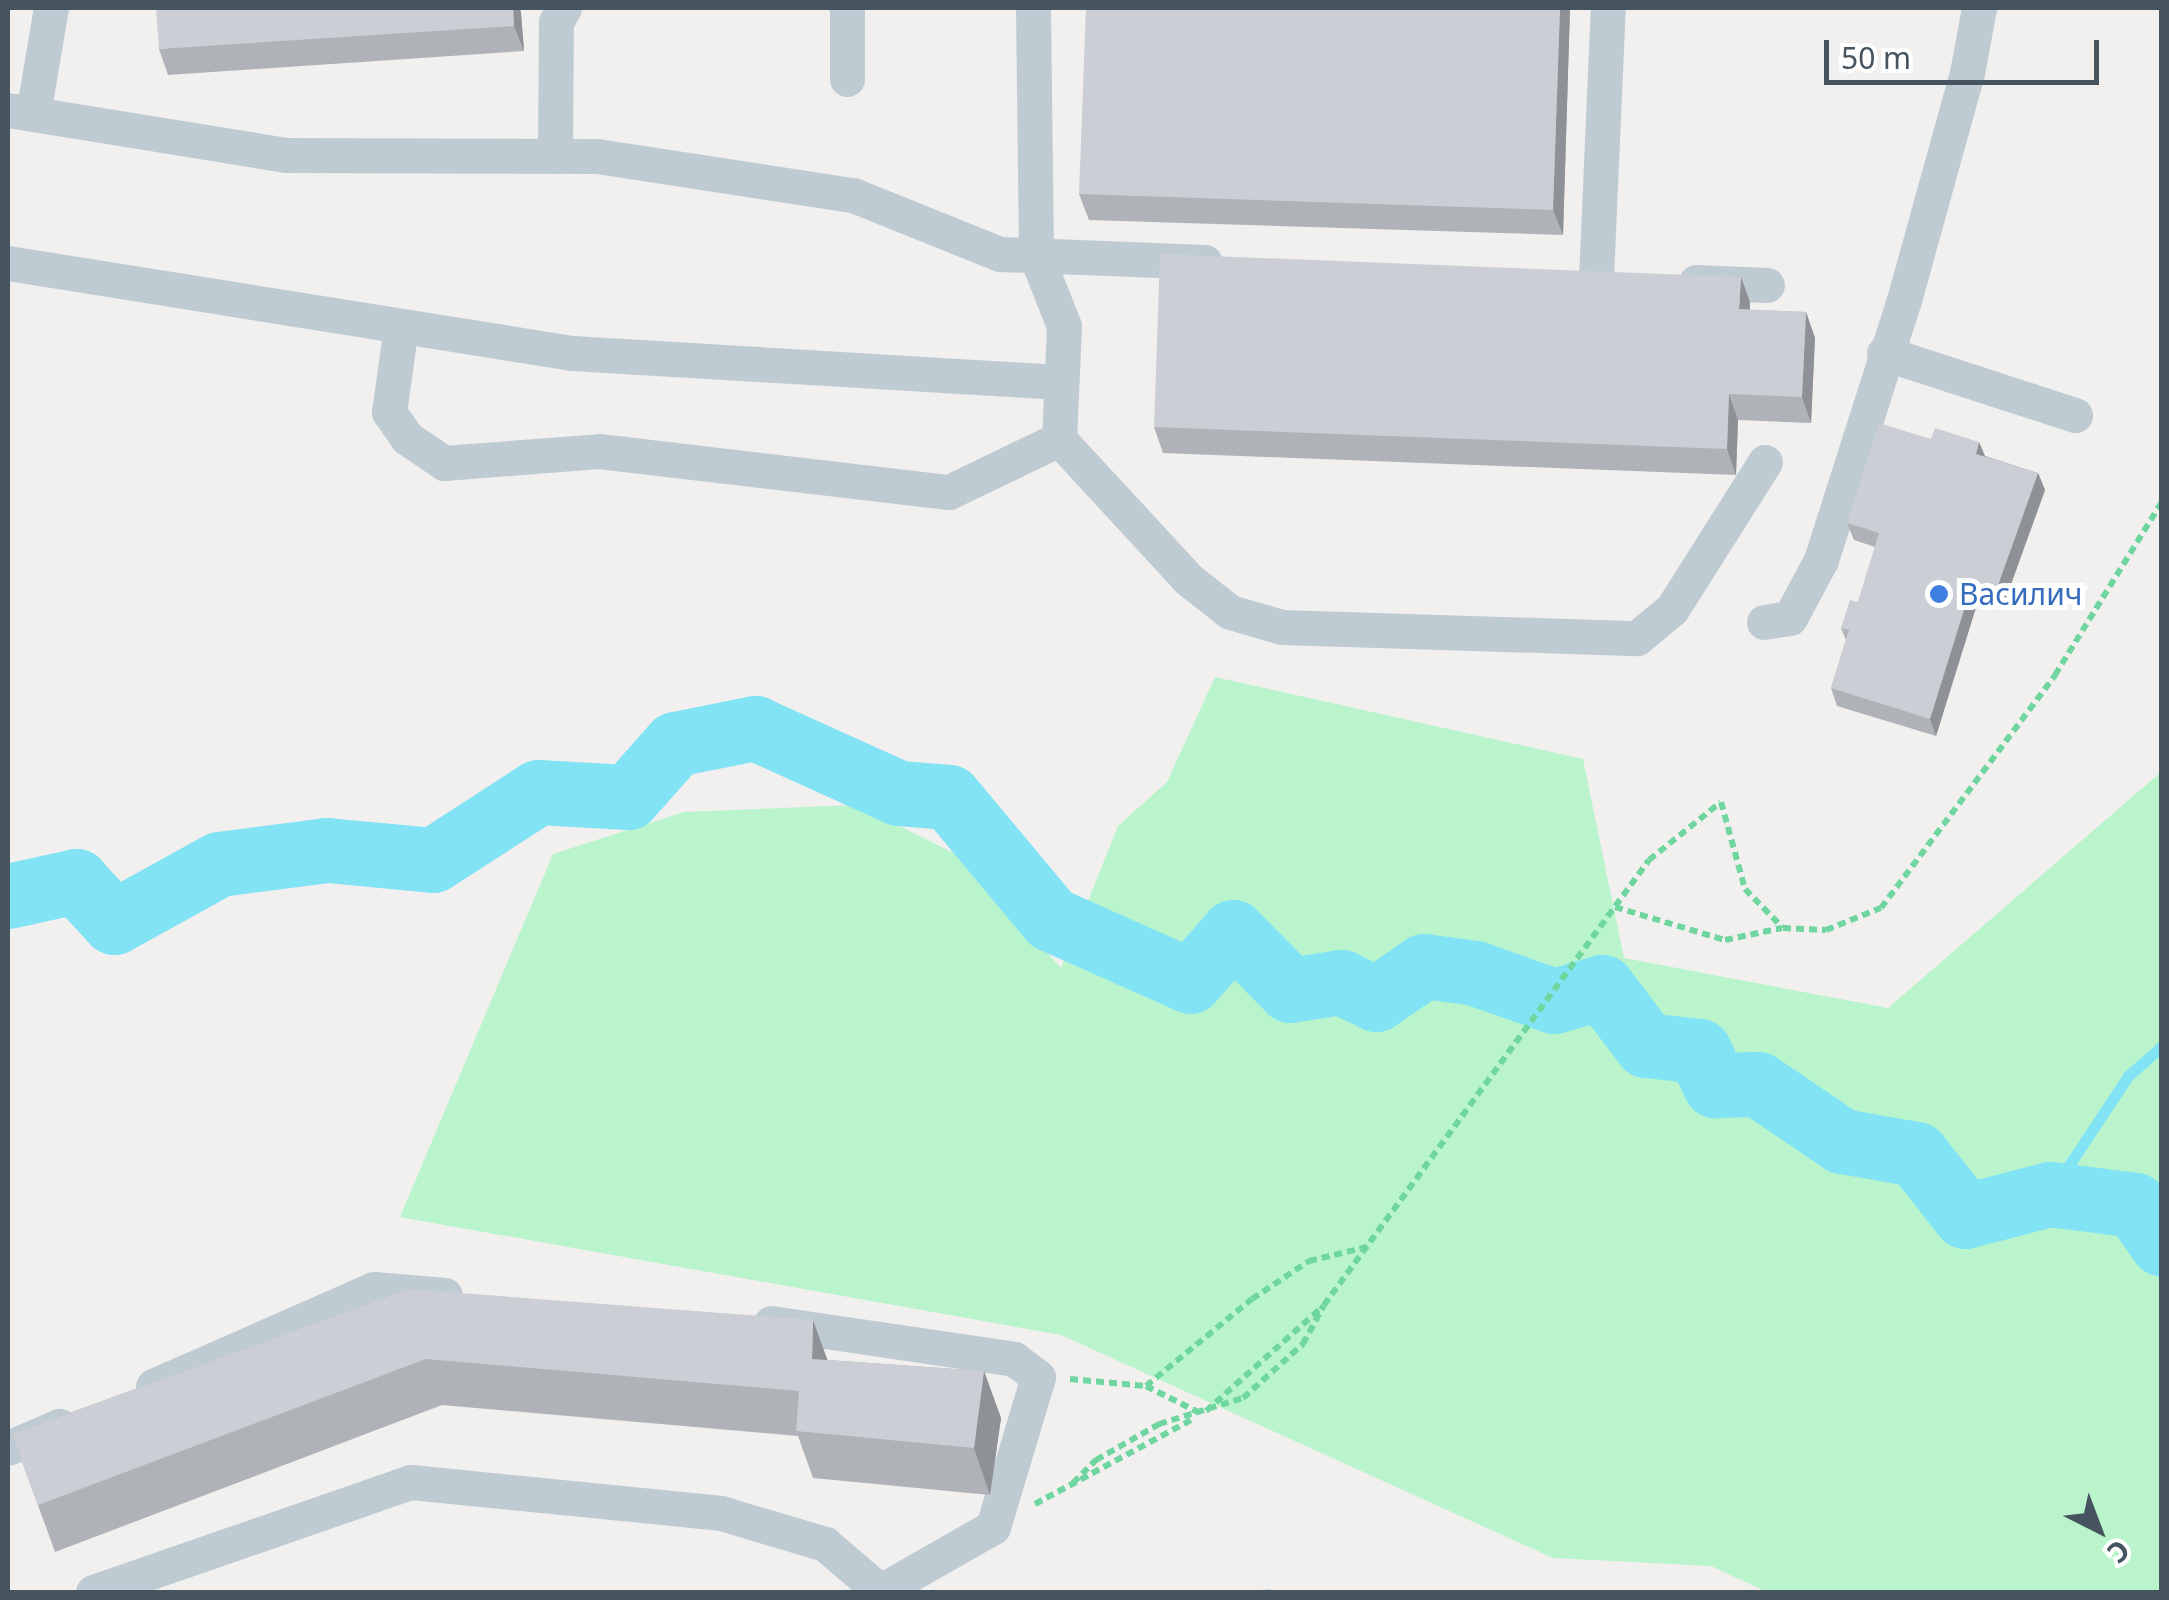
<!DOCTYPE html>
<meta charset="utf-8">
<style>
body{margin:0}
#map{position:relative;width:2169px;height:1600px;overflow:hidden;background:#f2efef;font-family:"Noto Sans",sans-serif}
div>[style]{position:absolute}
.green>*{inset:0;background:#baf4cd}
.stream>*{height:11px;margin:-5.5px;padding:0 5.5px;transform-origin:5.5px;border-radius:5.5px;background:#82e3f5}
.river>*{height:65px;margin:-32.5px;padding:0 32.5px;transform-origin:32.5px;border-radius:32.5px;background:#82e3f5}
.path>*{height:6px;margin-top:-3px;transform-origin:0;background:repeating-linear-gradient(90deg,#6ed69e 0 8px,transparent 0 13px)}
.minor>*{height:35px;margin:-17.5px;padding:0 17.5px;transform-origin:17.5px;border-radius:17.5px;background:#bfcbd3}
.wall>*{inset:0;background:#afb2b7}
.shaded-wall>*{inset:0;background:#8e9195}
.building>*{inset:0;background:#cbcfd5}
.dots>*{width:28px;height:28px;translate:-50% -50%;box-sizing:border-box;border:5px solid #fff;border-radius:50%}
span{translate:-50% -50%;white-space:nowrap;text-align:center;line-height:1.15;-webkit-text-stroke:10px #fff;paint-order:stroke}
.shop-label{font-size:30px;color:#366cbe}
.left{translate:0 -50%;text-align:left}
.frame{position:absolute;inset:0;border:10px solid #45545f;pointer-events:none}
.north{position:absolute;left:2049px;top:1480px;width:100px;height:100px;-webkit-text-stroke:8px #fff;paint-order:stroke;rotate:138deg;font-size:28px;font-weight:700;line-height:40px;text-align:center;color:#45545f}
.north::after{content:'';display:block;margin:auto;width:35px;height:45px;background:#45545f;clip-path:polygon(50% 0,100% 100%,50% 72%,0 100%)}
.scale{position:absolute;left:1824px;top:40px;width:275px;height:45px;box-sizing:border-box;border:5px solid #45545f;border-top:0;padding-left:12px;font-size:30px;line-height:35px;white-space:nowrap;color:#45545f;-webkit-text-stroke:8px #fff;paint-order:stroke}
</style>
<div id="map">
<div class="green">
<div style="clip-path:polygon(1215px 677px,1583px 759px,1624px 958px,1888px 1008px,2161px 772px,2161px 1592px,1767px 1592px,1711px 1566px,1553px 1558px,1061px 1335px,400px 1217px,553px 854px,684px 812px,857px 805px,958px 855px,1061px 968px,1118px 826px,1167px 782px)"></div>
</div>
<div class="stream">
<div style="left:2050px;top:1194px;width:141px;rotate:-56.5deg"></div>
<div style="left:2128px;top:1076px;width:45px;rotate:-41.4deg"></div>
</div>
<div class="river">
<div style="left:8px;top:896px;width:70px;rotate:-12.4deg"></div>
<div style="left:76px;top:881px;width:56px;rotate:47.2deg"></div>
<div style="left:114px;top:922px;width:120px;rotate:-28.9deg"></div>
<div style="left:219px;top:864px;width:109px;rotate:-7.4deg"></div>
<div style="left:327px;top:850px;width:106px;rotate:5.4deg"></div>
<div style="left:433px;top:860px;width:125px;rotate:-32.9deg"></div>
<div style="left:538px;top:792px;width:90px;rotate:3.2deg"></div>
<div style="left:628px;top:797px;width:71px;rotate:-48.4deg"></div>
<div style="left:675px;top:744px;width:82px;rotate:-11.3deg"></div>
<div style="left:755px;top:728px;width:158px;rotate:24.3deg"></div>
<div style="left:899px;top:793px;width:50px;rotate:4.6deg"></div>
<div style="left:949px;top:797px;width:159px;rotate:50.1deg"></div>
<div style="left:1051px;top:919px;width:152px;rotate:24deg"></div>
<div style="left:1190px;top:981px;width:65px;rotate:-48.7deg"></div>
<div style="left:1233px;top:932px;width:81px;rotate:45.5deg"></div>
<div style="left:1290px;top:990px;width:52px;rotate:-8.9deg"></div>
<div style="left:1341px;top:982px;width:39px;rotate:26deg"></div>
<div style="left:1376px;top:999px;width:58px;rotate:-34.5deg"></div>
<div style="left:1424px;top:966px;width:51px;rotate:7.8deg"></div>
<div style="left:1475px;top:973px;width:84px;rotate:19.5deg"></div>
<div style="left:1554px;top:1001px;width:50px;rotate:-16.3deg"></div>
<div style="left:1602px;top:987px;width:73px;rotate:52.8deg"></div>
<div style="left:1646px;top:1045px;width:53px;rotate:6.5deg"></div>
<div style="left:1699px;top:1051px;width:38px;rotate:65deg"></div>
<div style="left:1715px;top:1085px;width:43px;rotate:-1.3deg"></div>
<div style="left:1758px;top:1084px;width:102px;rotate:34.2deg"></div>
<div style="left:1842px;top:1141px;width:75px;rotate:10deg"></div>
<div style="left:1916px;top:1154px;width:79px;rotate:51.7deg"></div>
<div style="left:1965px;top:1216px;width:88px;rotate:-14.5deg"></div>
<div style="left:2050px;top:1194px;width:86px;rotate:7.4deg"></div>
<div style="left:2135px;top:1205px;width:47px;rotate:55.3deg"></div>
</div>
<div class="path">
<div style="left:1615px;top:907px;width:115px;rotate:16.7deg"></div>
<div style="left:1725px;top:940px;width:58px;rotate:-11.9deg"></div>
<div style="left:1070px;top:1379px;width:76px;rotate:5.3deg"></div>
<div style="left:1146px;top:1386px;width:137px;rotate:-39.4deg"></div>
<div style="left:1252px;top:1299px;width:69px;rotate:-33.7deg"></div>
<div style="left:1309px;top:1261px;width:60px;rotate:-13.6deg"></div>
<div style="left:1146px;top:1386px;width:63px;rotate:26.6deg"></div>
<div style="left:1206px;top:1411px;width:153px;rotate:-41.8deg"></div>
<div style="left:1073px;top:1483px;width:33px;rotate:-45deg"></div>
<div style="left:1096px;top:1460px;width:73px;rotate:-29.7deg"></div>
<div style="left:1159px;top:1424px;width:88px;rotate:-17.2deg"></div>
<div style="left:1243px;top:1398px;width:81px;rotate:-42deg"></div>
<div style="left:1303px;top:1344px;width:44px;rotate:-61.7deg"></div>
<div style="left:1324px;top:1305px;width:551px;rotate:-53.86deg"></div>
<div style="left:1649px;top:860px;width:92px;rotate:-38.9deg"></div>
<div style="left:1721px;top:802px;width:90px;rotate:74.6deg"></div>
<div style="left:1745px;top:889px;width:54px;rotate:45.7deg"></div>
<div style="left:1783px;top:928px;width:43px;rotate:2.7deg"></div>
<div style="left:1826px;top:930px;width:59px;rotate:-21.8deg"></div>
<div style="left:1881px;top:908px;width:291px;rotate:-53.2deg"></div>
<div style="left:2055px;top:675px;width:203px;rotate:-58.3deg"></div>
<div style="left:1035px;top:1504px;width:177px;rotate:-28.3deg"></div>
</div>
<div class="minor">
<div style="left:1033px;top:8px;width:247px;rotate:89.3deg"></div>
<div style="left:1036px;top:255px;width:76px;rotate:68.5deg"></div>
<div style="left:1064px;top:326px;width:113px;rotate:92.5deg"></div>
<div style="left:1059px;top:439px;width:190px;rotate:47.3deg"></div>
<div style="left:1188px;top:579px;width:53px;rotate:38.2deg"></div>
<div style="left:1230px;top:612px;width:54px;rotate:16.1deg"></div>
<div style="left:1282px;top:627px;width:355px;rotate:1.8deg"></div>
<div style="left:1637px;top:638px;width:45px;rotate:-39.6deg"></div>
<div style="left:1672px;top:609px;width:174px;rotate:-57.7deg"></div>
<div style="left:847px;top:79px;width:71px;rotate:-90deg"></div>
<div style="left:8px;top:110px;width:25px;rotate:9deg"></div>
<div style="left:33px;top:114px;width:108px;rotate:-80.4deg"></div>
<div style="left:33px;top:114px;width:256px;rotate:9.2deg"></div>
<div style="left:286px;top:155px;width:311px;rotate:0.2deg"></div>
<div style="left:597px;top:156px;width:259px;rotate:8.7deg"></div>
<div style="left:853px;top:195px;width:158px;rotate:21.9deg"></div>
<div style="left:1000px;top:254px;width:205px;rotate:2.2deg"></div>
<div style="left:555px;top:156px;width:134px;rotate:-89.6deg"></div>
<div style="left:556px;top:22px;width:16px;rotate:-60deg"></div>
<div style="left:8px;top:263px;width:571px;rotate:9.07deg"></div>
<div style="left:572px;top:353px;width:490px;rotate:3.4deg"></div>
<div style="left:1596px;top:278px;width:270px;rotate:-87.5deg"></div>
<div style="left:1696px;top:282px;width:71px;rotate:2.4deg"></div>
<div style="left:401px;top:326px;width:87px;rotate:97.9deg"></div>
<div style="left:389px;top:412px;width:32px;rotate:55deg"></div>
<div style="left:407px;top:438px;width:45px;rotate:34deg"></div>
<div style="left:444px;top:463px;width:155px;rotate:-4.4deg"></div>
<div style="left:599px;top:451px;width:352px;rotate:6.7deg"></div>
<div style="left:949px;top:492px;width:122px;rotate:-25.7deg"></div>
<div style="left:1884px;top:353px;width:201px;rotate:18deg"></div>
<div style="left:1764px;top:622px;width:26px;rotate:-9deg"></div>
<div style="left:1790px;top:618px;width:66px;rotate:-61.9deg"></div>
<div style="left:1821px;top:560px;width:273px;rotate:-72.3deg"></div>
<div style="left:1904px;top:300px;width:236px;rotate:-74.5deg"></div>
<div style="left:1967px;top:73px;width:66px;rotate:-79.5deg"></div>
<div style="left:771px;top:1323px;width:246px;rotate:8.4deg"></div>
<div style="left:1014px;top:1359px;width:30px;rotate:37deg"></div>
<div style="left:1038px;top:1377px;width:157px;rotate:106.7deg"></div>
<div style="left:993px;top:1527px;width:131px;rotate:150.3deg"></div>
<div style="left:153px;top:1386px;width:241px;rotate:-23.7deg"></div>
<div style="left:374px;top:1289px;width:71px;rotate:4.8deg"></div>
<div style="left:8px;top:1448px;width:56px;rotate:-23.3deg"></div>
<div style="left:93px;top:1592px;width:336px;rotate:-19.1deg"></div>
<div style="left:411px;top:1482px;width:312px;rotate:5.7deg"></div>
<div style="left:721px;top:1513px;width:109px;rotate:16.6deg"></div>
<div style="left:825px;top:1544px;width:72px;rotate:40.5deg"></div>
</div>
<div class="wall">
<div style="clip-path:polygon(1570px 8px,1563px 235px,1089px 220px,1079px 194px)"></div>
<div style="clip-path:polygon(521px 13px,524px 51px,168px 75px,159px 49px)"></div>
<div style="clip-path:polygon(1750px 302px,1750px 310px,1806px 312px,1815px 338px,1811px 423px,1738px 420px,1736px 475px,1163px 453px,1154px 427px)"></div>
<div style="clip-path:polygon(1931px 439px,1979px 442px,1985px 456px,2038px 473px,2045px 490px,2002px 609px,1978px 601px,1936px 736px,1837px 706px,1831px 688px,1846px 640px,1841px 628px,1858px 602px,1875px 547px,1854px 540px,1847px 523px)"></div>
<div style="clip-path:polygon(408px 1289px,828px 1360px,984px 1371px,1001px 1418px,990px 1495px,813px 1478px,798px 1436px,442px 1405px,55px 1552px,12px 1434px)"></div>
</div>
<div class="shaded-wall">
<div style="clip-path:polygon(513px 8px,520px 8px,521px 13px,524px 51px,514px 26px)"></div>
<div style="clip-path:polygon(1560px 8px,1570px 8px,1563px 235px,1553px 210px)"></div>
<div style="clip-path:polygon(1741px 277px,1750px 302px,1749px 335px,1739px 309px)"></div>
<div style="clip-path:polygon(1806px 312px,1815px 338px,1811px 423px,1802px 397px)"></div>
<div style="clip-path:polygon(1729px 394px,1738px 420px,1736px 475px,1727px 449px)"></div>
<div style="clip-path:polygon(1979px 442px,1986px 459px,1976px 454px)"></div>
<div style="clip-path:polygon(2038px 473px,2045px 490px,2002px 609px,1996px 591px)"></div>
<div style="clip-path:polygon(1972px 584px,1978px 601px,1936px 736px,1930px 719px)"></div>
<div style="clip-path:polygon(813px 1320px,830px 1367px,812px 1359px)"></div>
<div style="clip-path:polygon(984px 1371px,1001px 1418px,990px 1495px,974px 1448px)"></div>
</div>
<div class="building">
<div style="clip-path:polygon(156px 8px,513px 8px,514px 26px,159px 49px)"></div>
<div style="clip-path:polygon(1086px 8px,1560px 8px,1553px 210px,1079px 194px)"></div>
<div style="clip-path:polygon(1160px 254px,1741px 277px,1739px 309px,1806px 312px,1802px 397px,1729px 394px,1727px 449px,1154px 427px)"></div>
<div style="clip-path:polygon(1879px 423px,1931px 439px,1935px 428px,1979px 442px,1976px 454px,2038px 473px,1996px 591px,1972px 584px,1930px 719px,1831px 688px,1849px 630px,1841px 628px,1850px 600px,1858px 602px,1879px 533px,1847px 523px)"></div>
<div style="clip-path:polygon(408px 1289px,813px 1320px,812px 1359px,984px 1371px,974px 1448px,796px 1431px,799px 1391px,426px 1359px,38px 1505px,12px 1434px)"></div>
<div style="clip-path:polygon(1270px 1589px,1271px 1592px,1243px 1592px)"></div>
<div style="clip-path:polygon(769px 1590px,769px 1592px,686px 1592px)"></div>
</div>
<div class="dots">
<div style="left:1939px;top:594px;background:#3f7fe0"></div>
</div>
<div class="shop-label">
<span class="left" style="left:1959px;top:594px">Василич</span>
</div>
<div class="frame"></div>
<div class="north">С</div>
<div class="scale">50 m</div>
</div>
